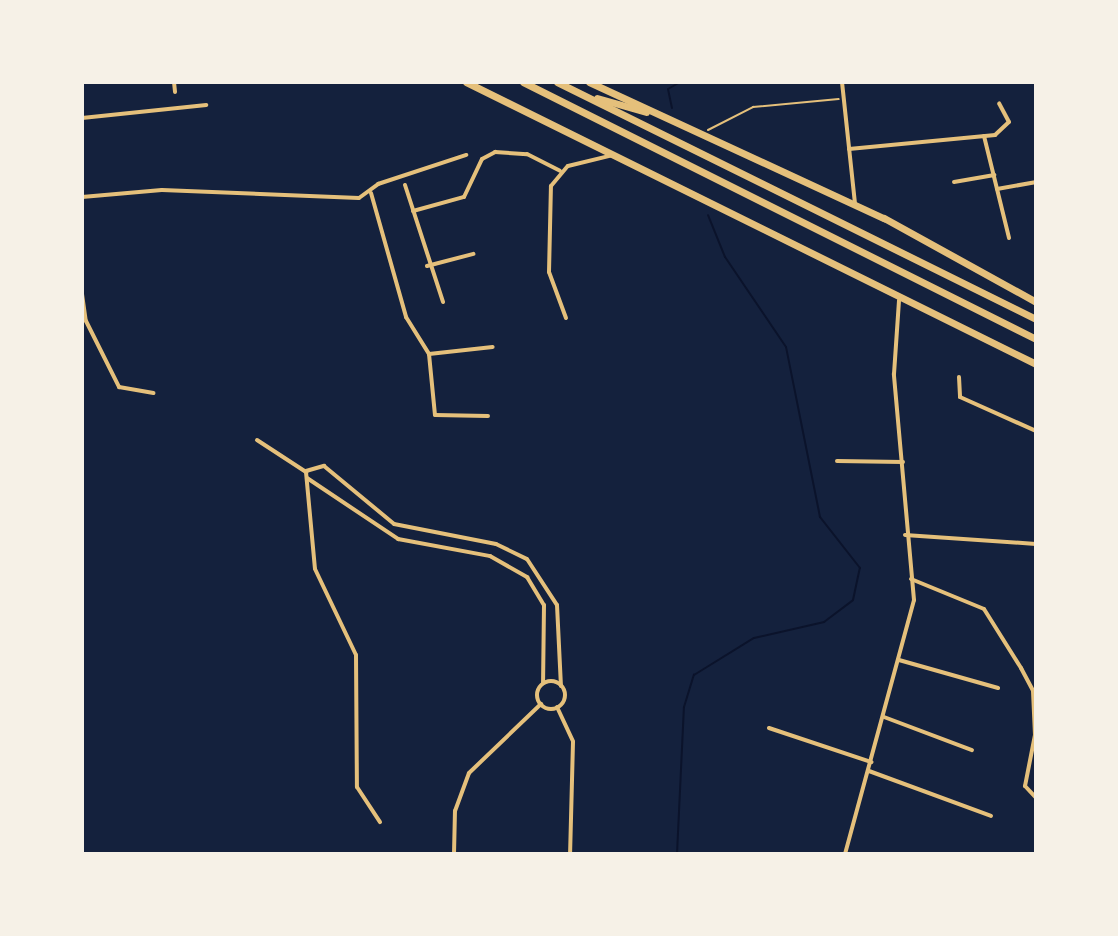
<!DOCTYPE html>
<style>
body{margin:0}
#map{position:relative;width:1118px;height:936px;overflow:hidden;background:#14213d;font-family:Rubik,sans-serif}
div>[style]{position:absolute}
.stream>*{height:2px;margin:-1px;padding:0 1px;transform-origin:1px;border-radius:1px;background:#0b132b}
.path>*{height:2px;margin:-1px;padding:0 1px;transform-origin:1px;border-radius:1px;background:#e5c07b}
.minor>*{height:4px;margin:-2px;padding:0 2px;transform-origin:2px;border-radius:2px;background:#e5c07b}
.minor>.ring{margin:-2px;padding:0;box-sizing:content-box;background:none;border:4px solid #e5c07b;border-radius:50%}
.primary>*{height:7px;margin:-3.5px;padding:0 3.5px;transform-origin:3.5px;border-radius:3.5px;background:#e5c07b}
.trunk>*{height:7px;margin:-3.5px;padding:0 3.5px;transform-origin:3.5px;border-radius:3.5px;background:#e5c07b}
span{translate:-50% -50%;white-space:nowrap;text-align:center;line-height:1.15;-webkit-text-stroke:8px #f6f1e7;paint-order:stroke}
.frame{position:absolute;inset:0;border:84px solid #f6f1e7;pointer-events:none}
</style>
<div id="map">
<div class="stream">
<div style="left:672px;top:108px;width:19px;rotate:-102deg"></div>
<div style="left:668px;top:89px;width:14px;rotate:-30deg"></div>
<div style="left:677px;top:854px;width:147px;rotate:-87.3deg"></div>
<div style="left:684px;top:707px;width:34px;rotate:-73deg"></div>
<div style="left:694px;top:675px;width:70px;rotate:-31.7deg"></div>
<div style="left:754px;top:638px;width:72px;rotate:-12.9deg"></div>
<div style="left:824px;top:622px;width:36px;rotate:-37deg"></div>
<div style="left:853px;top:600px;width:33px;rotate:-78deg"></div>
<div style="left:860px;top:568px;width:65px;rotate:-128.1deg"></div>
<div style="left:820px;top:517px;width:173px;rotate:-101.3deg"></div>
<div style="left:786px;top:347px;width:109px;rotate:-124.1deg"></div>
<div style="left:725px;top:257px;width:45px;rotate:-112deg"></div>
</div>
<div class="path">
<div style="left:708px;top:130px;width:51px;rotate:-27.1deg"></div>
<div style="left:753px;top:107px;width:86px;rotate:-5.3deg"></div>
</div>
<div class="minor">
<div style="left:174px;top:82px;width:10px;rotate:84deg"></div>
<div style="left:842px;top:82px;width:122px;rotate:83.9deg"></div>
<div style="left:82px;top:118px;width:125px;rotate:-6deg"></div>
<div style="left:984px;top:136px;width:105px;rotate:76.2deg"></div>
<div style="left:849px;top:149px;width:147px;rotate:-5.5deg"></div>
<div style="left:995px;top:135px;width:19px;rotate:-43deg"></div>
<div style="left:1009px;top:122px;width:21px;rotate:-118deg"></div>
<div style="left:954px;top:182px;width:41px;rotate:-9.9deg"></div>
<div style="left:405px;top:185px;width:123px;rotate:72deg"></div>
<div style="left:997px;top:189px;width:40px;rotate:-10deg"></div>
<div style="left:371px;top:193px;width:129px;rotate:74.2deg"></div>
<div style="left:406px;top:317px;width:44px;rotate:58.1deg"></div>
<div style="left:429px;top:354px;width:61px;rotate:84.4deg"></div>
<div style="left:435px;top:415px;width:53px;rotate:1.1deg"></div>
<div style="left:82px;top:197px;width:80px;rotate:-5deg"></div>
<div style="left:162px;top:190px;width:197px;rotate:2.3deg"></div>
<div style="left:359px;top:198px;width:24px;rotate:-36deg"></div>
<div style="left:378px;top:184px;width:93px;rotate:-18.2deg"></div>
<div style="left:413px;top:211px;width:53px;rotate:-15.4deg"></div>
<div style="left:464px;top:197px;width:42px;rotate:-64.7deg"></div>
<div style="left:482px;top:159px;width:15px;rotate:-28deg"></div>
<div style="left:495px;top:152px;width:32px;rotate:4deg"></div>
<div style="left:527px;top:154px;width:37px;rotate:27deg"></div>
<div style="left:427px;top:266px;width:48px;rotate:-14.6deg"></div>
<div style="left:82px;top:294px;width:27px;rotate:82deg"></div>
<div style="left:86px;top:321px;width:74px;rotate:63.4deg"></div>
<div style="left:119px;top:387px;width:35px;rotate:10deg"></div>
<div style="left:566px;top:318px;width:49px;rotate:-110.3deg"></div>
<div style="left:549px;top:272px;width:86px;rotate:-88.7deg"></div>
<div style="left:551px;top:186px;width:26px;rotate:-50deg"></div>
<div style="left:568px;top:166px;width:46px;rotate:-13.7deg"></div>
<div style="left:429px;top:354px;width:64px;rotate:-6.2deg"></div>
<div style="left:959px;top:377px;width:20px;rotate:87deg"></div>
<div style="left:960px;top:397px;width:83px;rotate:24.1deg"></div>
<div style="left:257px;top:440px;width:59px;rotate:33.1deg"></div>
<div style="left:306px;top:472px;width:97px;rotate:84.7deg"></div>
<div style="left:315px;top:569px;width:95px;rotate:64.5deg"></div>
<div style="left:356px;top:655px;width:132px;rotate:89.6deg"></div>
<div style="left:357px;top:787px;width:42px;rotate:56.7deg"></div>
<div style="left:837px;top:461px;width:66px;rotate:0.9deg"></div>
<div style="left:306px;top:471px;width:19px;rotate:-16deg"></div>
<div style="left:324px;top:466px;width:91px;rotate:39.6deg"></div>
<div style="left:394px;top:524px;width:104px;rotate:11.1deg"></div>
<div style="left:496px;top:544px;width:34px;rotate:26deg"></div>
<div style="left:527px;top:559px;width:55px;rotate:56.9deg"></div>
<div style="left:557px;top:605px;width:81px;rotate:87.2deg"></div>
<div style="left:307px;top:478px;width:110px;rotate:33.8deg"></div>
<div style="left:398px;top:539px;width:94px;rotate:10.5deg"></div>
<div style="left:490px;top:556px;width:43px;rotate:29.6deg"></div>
<div style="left:527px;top:577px;width:33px;rotate:59deg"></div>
<div style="left:544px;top:605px;width:78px;rotate:90.7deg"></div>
<div style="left:905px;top:535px;width:131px;rotate:3.9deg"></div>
<div style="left:911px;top:579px;width:79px;rotate:22.3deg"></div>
<div style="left:984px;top:609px;width:70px;rotate:57.9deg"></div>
<div style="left:1021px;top:668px;width:26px;rotate:62deg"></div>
<div style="left:1033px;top:691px;width:44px;rotate:87.4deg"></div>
<div style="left:1035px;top:735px;width:52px;rotate:101.1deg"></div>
<div style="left:1025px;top:786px;width:16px;rotate:47deg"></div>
<div style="left:899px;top:660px;width:103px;rotate:15.8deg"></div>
<div class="ring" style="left:537px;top:681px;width:24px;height:24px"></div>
<div style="left:557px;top:707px;width:38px;rotate:65deg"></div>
<div style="left:573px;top:742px;width:112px;rotate:91.5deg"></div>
<div style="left:884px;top:717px;width:94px;rotate:20.6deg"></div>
<div style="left:769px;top:728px;width:108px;rotate:18.4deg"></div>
<div style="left:869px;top:771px;width:130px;rotate:20.2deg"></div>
<div style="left:454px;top:854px;width:43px;rotate:-88.7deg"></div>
<div style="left:455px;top:811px;width:40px;rotate:-69.8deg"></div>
<div style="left:469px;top:773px;width:100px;rotate:-43.8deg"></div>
<div style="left:845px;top:854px;width:263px;rotate:-74.8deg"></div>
<div style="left:914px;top:600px;width:227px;rotate:-95.1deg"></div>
<div style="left:894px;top:374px;width:74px;rotate:-86.1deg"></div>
</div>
<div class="primary">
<div style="left:466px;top:82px;width:636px;rotate:26.32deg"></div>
<div style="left:589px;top:82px;width:325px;rotate:24.8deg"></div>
<div style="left:884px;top:218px;width:174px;rotate:28.9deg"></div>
</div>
<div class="trunk">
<div style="left:523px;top:82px;width:574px;rotate:26.61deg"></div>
<div style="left:557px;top:82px;width:534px;rotate:26.33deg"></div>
<div style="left:597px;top:98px;width:51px;rotate:15.9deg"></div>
</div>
<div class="frame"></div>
</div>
